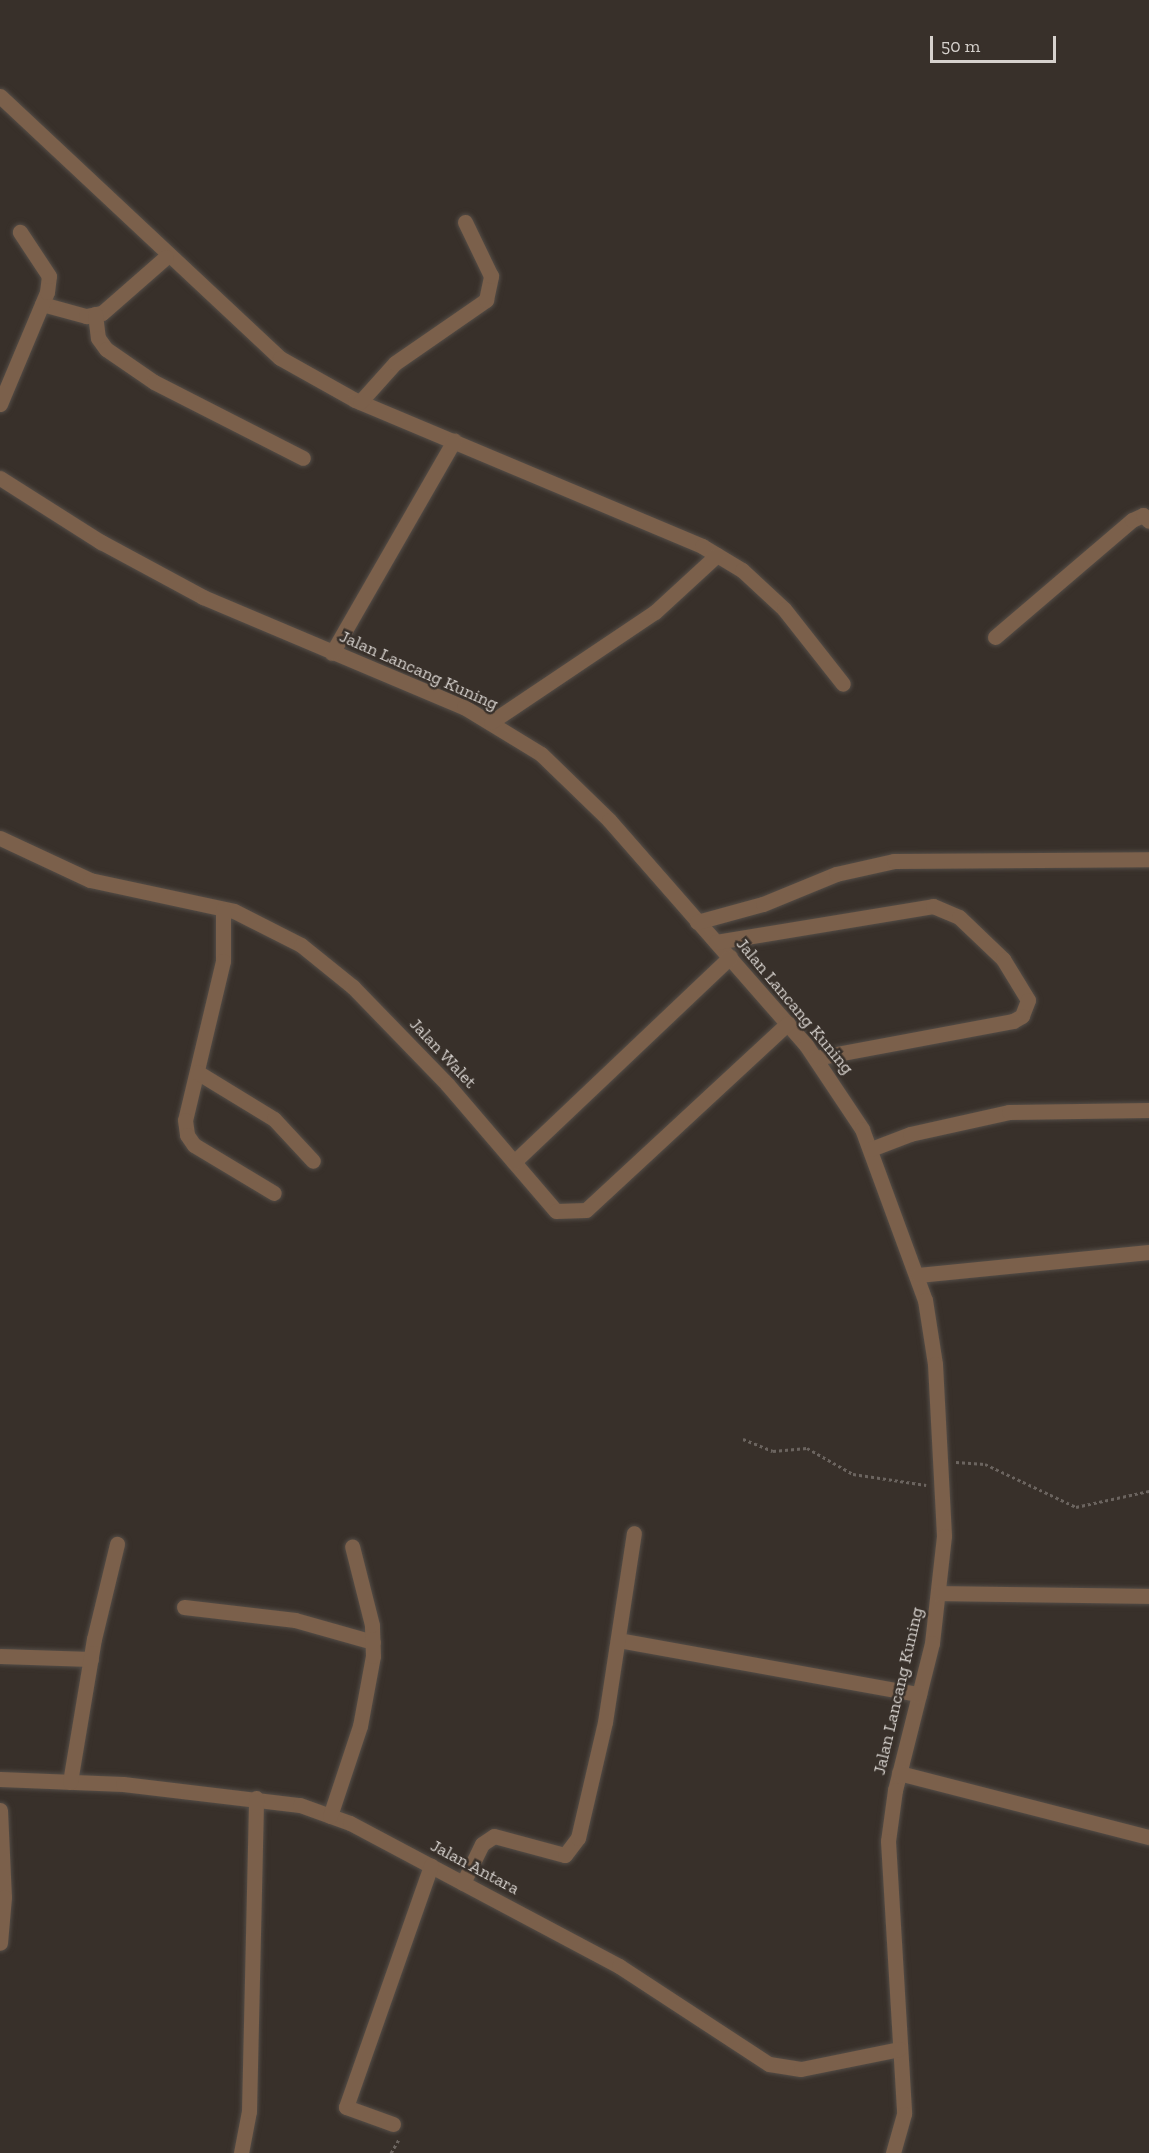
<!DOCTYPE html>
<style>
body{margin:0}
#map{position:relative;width:1149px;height:2153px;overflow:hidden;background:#38302a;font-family:"Zilla Slab",serif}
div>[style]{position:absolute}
.path>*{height:3px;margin-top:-1.5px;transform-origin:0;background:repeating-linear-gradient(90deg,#6b645f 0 3px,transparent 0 6px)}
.roads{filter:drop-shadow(0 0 2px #544d47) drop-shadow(0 0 2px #544d47)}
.minor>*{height:15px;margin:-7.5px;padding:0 7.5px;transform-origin:7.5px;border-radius:7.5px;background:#7b604b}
span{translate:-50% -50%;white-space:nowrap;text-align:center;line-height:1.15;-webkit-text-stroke:5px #38302a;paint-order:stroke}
.street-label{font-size:18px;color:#d6d1cd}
.scale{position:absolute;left:930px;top:36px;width:126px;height:27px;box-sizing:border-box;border:3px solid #d6d1cd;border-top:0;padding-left:8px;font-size:18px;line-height:21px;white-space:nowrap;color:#d6d1cd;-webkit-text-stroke:4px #38302a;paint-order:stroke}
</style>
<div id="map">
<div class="path">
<div style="left:743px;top:1439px;width:32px;rotate:22deg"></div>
<div style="left:773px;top:1451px;width:34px;rotate:-5deg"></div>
<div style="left:807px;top:1448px;width:53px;rotate:29.5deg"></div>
<div style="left:853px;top:1474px;width:74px;rotate:8.6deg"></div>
<div style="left:956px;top:1462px;width:29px;rotate:4deg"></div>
<div style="left:985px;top:1464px;width:101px;rotate:25.3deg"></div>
<div style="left:1076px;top:1507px;width:75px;rotate:-12.4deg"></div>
<div style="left:391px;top:2153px;width:16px;rotate:-60deg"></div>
</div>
<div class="roads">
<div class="minor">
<div style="left:0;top:96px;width:383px;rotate:43.1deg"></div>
<div style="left:280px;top:358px;width:86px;rotate:29.2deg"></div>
<div style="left:355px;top:400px;width:376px;rotate:22.8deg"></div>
<div style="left:702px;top:546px;width:47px;rotate:31deg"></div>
<div style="left:742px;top:570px;width:57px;rotate:42.9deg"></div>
<div style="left:784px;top:609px;width:95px;rotate:51.8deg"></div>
<div style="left:42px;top:304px;width:46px;rotate:15.3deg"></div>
<div style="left:86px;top:316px;width:16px;rotate:-11deg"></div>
<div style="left:102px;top:313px;width:85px;rotate:-41.2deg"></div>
<div style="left:95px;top:314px;width:24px;rotate:83deg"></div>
<div style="left:98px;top:338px;width:14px;rotate:54deg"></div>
<div style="left:106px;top:349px;width:58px;rotate:34.5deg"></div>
<div style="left:154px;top:382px;width:167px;rotate:27deg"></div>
<div style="left:360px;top:402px;width:52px;rotate:-48.1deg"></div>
<div style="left:395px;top:363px;width:111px;rotate:-34.7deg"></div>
<div style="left:486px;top:300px;width:25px;rotate:-78deg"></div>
<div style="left:491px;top:276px;width:60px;rotate:-115.7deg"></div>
<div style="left:0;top:404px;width:121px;rotate:-67.2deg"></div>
<div style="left:47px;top:292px;width:16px;rotate:-83deg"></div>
<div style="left:49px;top:276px;width:53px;rotate:-123.4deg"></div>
<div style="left:0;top:478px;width:120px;rotate:32.4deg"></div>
<div style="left:101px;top:542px;width:116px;rotate:28.3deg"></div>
<div style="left:203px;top:597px;width:283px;rotate:22.9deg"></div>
<div style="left:464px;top:707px;width:90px;rotate:31.4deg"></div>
<div style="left:541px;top:754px;width:95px;rotate:44.1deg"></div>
<div style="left:609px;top:820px;width:299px;rotate:48.8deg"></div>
<div style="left:806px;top:1045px;width:101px;rotate:56.3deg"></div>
<div style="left:862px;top:1129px;width:182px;rotate:69.8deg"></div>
<div style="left:925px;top:1300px;width:65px;rotate:81.1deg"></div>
<div style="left:935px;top:1364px;width:172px;rotate:87deg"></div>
<div style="left:944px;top:1536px;width:108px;rotate:96.4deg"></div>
<div style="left:932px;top:1643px;width:152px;rotate:104.1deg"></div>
<div style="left:895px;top:1790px;width:51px;rotate:97.8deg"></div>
<div style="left:888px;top:1841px;width:273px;rotate:86.6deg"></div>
<div style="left:904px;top:2114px;width:41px;rotate:105.8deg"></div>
<div style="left:995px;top:637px;width:180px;rotate:-40.5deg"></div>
<div style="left:1132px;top:520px;width:12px;rotate:-24deg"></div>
<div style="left:1143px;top:515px;width:8px;rotate:45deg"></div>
<div style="left:332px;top:653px;width:245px;rotate:-60.1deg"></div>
<div style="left:491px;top:722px;width:197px;rotate:-33.9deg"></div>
<div style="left:655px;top:612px;width:84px;rotate:-42.6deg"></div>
<div style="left:0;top:838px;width:99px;rotate:25deg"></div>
<div style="left:90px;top:880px;width:147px;rotate:12.1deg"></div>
<div style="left:234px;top:911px;width:75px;rotate:26.9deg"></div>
<div style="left:301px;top:945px;width:67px;rotate:38.9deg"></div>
<div style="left:353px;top:987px;width:135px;rotate:45.9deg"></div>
<div style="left:447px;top:1084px;width:167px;rotate:49.4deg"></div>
<div style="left:556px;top:1211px;width:30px;rotate:-2deg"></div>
<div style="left:586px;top:1210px;width:275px;rotate:-42.8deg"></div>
<div style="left:223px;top:909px;width:52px;rotate:90deg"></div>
<div style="left:223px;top:961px;width:163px;rotate:103.4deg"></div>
<div style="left:185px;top:1120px;width:15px;rotate:82deg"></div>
<div style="left:187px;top:1135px;width:12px;rotate:55deg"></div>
<div style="left:194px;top:1145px;width:93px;rotate:31deg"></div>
<div style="left:697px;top:922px;width:68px;rotate:-15.3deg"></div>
<div style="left:763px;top:904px;width:79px;rotate:-22.3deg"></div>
<div style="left:836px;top:874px;width:59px;rotate:-12.6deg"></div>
<div style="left:894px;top:861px;width:255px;rotate:-0.4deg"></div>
<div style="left:716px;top:942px;width:220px;rotate:-9.4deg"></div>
<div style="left:933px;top:906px;width:28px;rotate:23deg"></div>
<div style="left:959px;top:917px;width:61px;rotate:43.7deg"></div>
<div style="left:1003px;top:959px;width:48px;rotate:58.6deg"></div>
<div style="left:1028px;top:1000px;width:17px;rotate:111deg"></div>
<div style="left:1022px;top:1016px;width:10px;rotate:151deg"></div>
<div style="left:1013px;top:1021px;width:201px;rotate:169.4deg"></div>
<div style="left:197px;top:1072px;width:90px;rotate:31.4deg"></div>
<div style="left:274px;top:1119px;width:57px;rotate:47.1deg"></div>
<div style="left:871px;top:1149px;width:42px;rotate:-21deg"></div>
<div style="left:910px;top:1134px;width:101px;rotate:-12.5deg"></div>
<div style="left:1009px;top:1112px;width:140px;rotate:-0.8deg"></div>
<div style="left:514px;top:1162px;width:298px;rotate:-43.5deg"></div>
<div style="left:918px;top:1275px;width:232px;rotate:-5.7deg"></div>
<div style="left:939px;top:1593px;width:210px;rotate:0.8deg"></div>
<div style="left:184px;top:1607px;width:112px;rotate:6.7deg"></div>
<div style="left:295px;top:1620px;width:81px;rotate:15.8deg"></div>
<div style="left:618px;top:1640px;width:306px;rotate:10.2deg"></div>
<div style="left:0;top:1656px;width:91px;rotate:1.9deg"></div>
<div style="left:899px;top:1773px;width:258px;rotate:14.4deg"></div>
<div style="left:0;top:1779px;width:123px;rotate:2.3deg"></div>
<div style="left:123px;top:1784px;width:178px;rotate:6.8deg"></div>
<div style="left:300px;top:1805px;width:53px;rotate:19.8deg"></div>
<div style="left:350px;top:1823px;width:305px;rotate:28deg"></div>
<div style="left:619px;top:1966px;width:179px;rotate:33.2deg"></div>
<div style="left:769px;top:2064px;width:32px;rotate:9deg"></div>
<div style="left:801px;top:2069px;width:100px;rotate:-11.5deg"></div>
<div style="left:70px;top:1782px;width:145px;rotate:-80.5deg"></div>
<div style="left:94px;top:1639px;width:98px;rotate:-76.4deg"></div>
<div style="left:0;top:1810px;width:87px;rotate:87.4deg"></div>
<div style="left:4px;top:1897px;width:46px;rotate:95deg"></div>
<div style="left:330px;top:1816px;width:95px;rotate:-71.6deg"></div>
<div style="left:360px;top:1726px;width:71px;rotate:-79.5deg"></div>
<div style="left:373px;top:1656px;width:31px;rotate:-92deg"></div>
<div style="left:372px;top:1625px;width:81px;rotate:-104.2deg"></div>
<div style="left:463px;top:1883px;width:43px;rotate:-64deg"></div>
<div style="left:482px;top:1844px;width:14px;rotate:-34deg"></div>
<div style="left:494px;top:1836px;width:73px;rotate:15deg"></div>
<div style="left:565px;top:1855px;width:21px;rotate:-53deg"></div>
<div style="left:578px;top:1838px;width:119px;rotate:-76.9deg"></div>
<div style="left:605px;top:1722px;width:191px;rotate:-81.3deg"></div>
<div style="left:393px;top:2124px;width:50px;rotate:-160.1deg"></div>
<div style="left:346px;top:2107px;width:256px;rotate:-70.6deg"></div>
<div style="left:241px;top:2153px;width:43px;rotate:-79.2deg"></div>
<div style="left:249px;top:2111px;width:313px;rotate:-88.7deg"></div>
</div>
</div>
<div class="street-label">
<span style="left:419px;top:670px;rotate:24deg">Jalan Lancang Kuning</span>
<span style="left:795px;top:1006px;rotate:50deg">Jalan Lancang Kuning</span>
<span style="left:443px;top:1053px;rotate:47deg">Jalan Walet</span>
<span style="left:898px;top:1691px;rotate:-77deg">Jalan Lancang Kuning</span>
<span style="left:475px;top:1867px;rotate:28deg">Jalan Antara</span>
</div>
<div class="scale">50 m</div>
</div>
